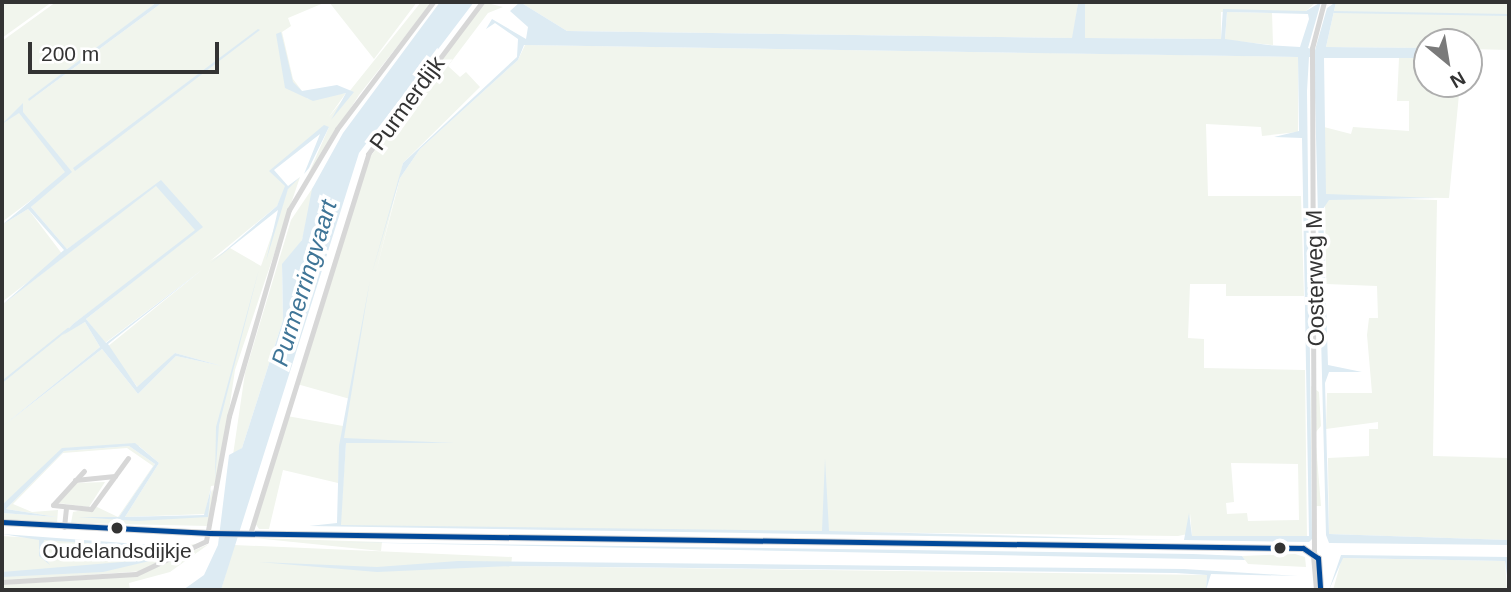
<!DOCTYPE html>
<style>
body{margin:0}
#map{position:relative;width:1511px;height:592px;overflow:hidden;background:#fff;font-family:Arial,sans-serif}
div>[style]{position:absolute}
.green>*{inset:0;background:#f1f5ed}
.water>*{inset:0;background:#ddebf3}
.stream>*{height:2px;margin:-1px;padding:0 1px;transform-origin:1px;border-radius:1px;background:#ddebf3}
.minor>*{height:5px;margin:-2.5px;padding:0 2.5px;transform-origin:2.5px;border-radius:2.5px;background:#d7d7d7}
.tertiary>*{height:7px;margin:-3.5px;padding:0 3.5px;transform-origin:3.5px;border-radius:3.5px;background:#d7d7d7}
.bus-1>*{height:5px;margin:-2.5px;padding:0 2.5px;transform-origin:2.5px;border-radius:2.5px;background:#004899}
.dots>*{width:19px;height:19px;translate:-50% -50%;box-sizing:border-box;border:4px solid #fff;border-radius:50%}
span{translate:-50% -50%;white-space:nowrap;text-align:center;line-height:1.15;-webkit-text-stroke:7px #fff;paint-order:stroke}
.bus-label{font-size:21px;color:#333}
.street-label{font-size:23px;color:#333}
.water-label{font-size:24px;color:#3f7597;font-style:italic}
.frame{position:absolute;inset:0;border:4px solid #333;pointer-events:none}
.north{position:absolute;left:1413px;top:28px;width:70px;height:70px;box-sizing:border-box;background:#fff;border:2px solid #adadad;border-radius:50%;rotate:150deg;font-size:19px;font-weight:700;line-height:28px;text-align:center;color:#333}
.north::after{content:'';display:block;margin:auto;width:24px;height:32px;background:#7a7a7a;clip-path:polygon(50% 0,100% 100%,50% 72%,0 100%)}
.scale{position:absolute;left:28px;top:42px;width:191px;height:32px;box-sizing:border-box;border:4px solid #333;border-top:0;padding-left:9px;font-size:21px;line-height:24px;white-space:nowrap;color:#333;-webkit-text-stroke:5px #fff;paint-order:stroke}
</style>
<div id="map">
<div class="green">
<div style="clip-path:polygon(2px 2px,52px 2px,2px 38px)"></div>
<div style="clip-path:polygon(evenodd,56px 2px,157px 2px,29px 101px,163px 2px,326px 2px,288px 18px,291px 26px,282px 32px,293px 79px,308px 99px,346px 93px,328px 118px,421px 2px,432px 2px,359px 95px,308px 175px,329px 127px,270px 171px,287px 186px,277px 206px,210px 261px,230px 248px,261px 266px,288px 188px,300px 177px,235px 370px,218px 485px,211px 486px,205px 514px,125px 517px,159px 463px,139px 446px,65px 448px,2px 505px,2px 305px,125px 209px,67px 249px,31px 207px,62px 177px,2px 222px,2px 41px,56px 2px,202px 227px,86px 319px,105px 343px,203px 269px,107px 347px,139px 389px,175px 353px,222px 366px,176px 356px,138px 394px,102px 349px,3px 426px,100px 347px,85px 322px,68px 331px,73px 324px,202px 227px)"></div>
<div style="clip-path:polygon(329px 2px,417px 2px,374px 59px)"></div>
<div style="clip-path:polygon(evenodd,483px 2px,503px 7px,488px 13px,448px 66px,460px 77px,466px 72px,480px 87px,403px 163px,375px 276px,400px 178px,420px 149px,518px 60px,525px 45px,1298px 57px,1298px 132px,1262px 136px,1261px 127px,1206px 124px,1208px 196px,1301px 196px,1304px 296px,1226px 296px,1226px 284px,1190px 284px,1188px 338px,1204px 339px,1204px 368px,1305px 370px,1307px 540px,1192px 536px,1190px 513px,1188px 534px,1178px 536px,340px 526px,346px 443px,454px 443px,349px 441px,343px 438px,350px 399px,297px 384px,368px 160px,483px 2px,1231px 463px,1298px 464px,1299px 520px,1248px 521px,1247px 513px,1227px 514px,1226px 503px,1234px 502px,1231px 463px)"></div>
<div style="clip-path:polygon(520px 2px,1312px 2px,1314px 4px,1306px 11px,1221px 12px,1221px 39px,1085px 38px,1078px 3px,1073px 38px,567px 31px)"></div>
<div style="clip-path:polygon(1336px 2px,1509px 2px,1509px 50px,1469px 49px,1469px 42px,1427px 42px,1427px 48px,1326px 47px)"></div>
<div style="clip-path:polygon(1227px 12px,1272px 13px,1273px 45px,1225px 40px)"></div>
<div style="clip-path:polygon(1399px 58px,1427px 58px,1427px 84px,1460px 84px,1449px 198px,1345px 197px,1437px 200px,1433px 456px,1509px 458px,1509px 540px,1329px 534px,1328px 458px,1369px 456px,1369px 429px,1378px 429px,1378px 422px,1326px 429px,1327px 393px,1372px 393px,1367px 335px,1369px 318px,1378px 318px,1377px 286px,1326px 284px,1324px 127px,1351px 134px,1353px 127px,1409px 131px,1409px 101px,1397px 101px)"></div>
<div style="clip-path:polygon(320px 177px,302px 240px,282px 269px,283px 320px,242px 448px,233px 455px,245px 373px,291px 220px)"></div>
<div style="clip-path:polygon(28px 209px,63px 255px,2px 302px,2px 225px)"></div>
<div style="clip-path:polygon(1311px 386px,1319px 392px,1321px 426px,1315px 433px,1321px 506px,1312px 506px)"></div>
<div style="clip-path:polygon(287px 416px,343px 426px,338px 483px,283px 470px,269px 529px,259px 529px,255px 523px)"></div>
<div style="clip-path:polygon(129px 446px,155px 464px,119px 517px,78px 517px,206px 517px,212px 489px,217px 500px,209px 526px,71px 523px,73px 512px,97px 507px,118px 517px,153px 466px,127px 448px,63px 453px,13px 504px,32px 512px,58px 510px,57px 523px,2px 520px,2px 513px,57px 517px,6px 509px,64px 451px)"></div>
<div style="clip-path:polygon(105px 482px,89px 507px,58px 503px,76px 483px)"></div>
<div style="clip-path:polygon(2px 536px,179px 547px,200px 543px,144px 571px,2px 581px)"></div>
<div style="clip-path:polygon(254px 538px,382px 542px,381px 551px)"></div>
<div style="clip-path:polygon(209px 544px,170px 572px,129px 583px,130px 590px,2px 590px,2px 585px,135px 576px)"></div>
<div style="clip-path:polygon(234px 545px,512px 557px,511px 566px,1207px 575px,1206px 590px,221px 590px)"></div>
<div style="clip-path:polygon(1295px 554px,1305px 557px,1306px 567px,1248px 564px,1242px 556px)"></div>
<div style="clip-path:polygon(1342px 558px,1505px 561px,1507px 590px,1333px 590px)"></div>
</div>
<div class="water">
<div style="clip-path:polygon(157px 2px,163px 2px,29px 101px,28px 99px)"></div>
<div style="clip-path:polygon(440px 2px,474px 2px,359px 153px,221px 590px,183px 590px,204px 575px,218px 545px,229px 455px,242px 448px,283px 320px,282px 264px,302px 240px,312px 189px,343px 133px)"></div>
<div style="clip-path:polygon(evenodd,520px 2px,567px 31px,1072px 38px,1078px 3px,1085px 4px,1085px 38px,1221px 39px,1223px 9px,1306px 11px,1321px 2px,1308px 48px,1315px 50px,1327px 8px,1336px 2px,1326px 47px,1427px 48px,1427px 58px,1324px 58px,1326px 194px,1437px 198px,1329px 200px,1323px 209px,1328px 365px,1362px 372px,1329px 372px,1325px 383px,1329px 534px,1509px 540px,1509px 545px,1329px 543px,1326px 535px,1314px 57px,1309px 57px,1307px 91px,1312px 539px,1309px 542px,1184px 540px,1189px 513px,1192px 536px,1309px 536px,1302px 138px,1274px 137px,1299px 131px,1298px 57px,524px 45px,518px 60px,420px 149px,400px 178px,371px 276px,403px 163px,517px 57px,518px 39px,495px 23px,486px 29px,492px 19px,526px 39px,528px 27px,510px 11px,520px 2px,1227px 12px,1308px 14px,1309px 19px,1300px 47px,1268px 45px,1225px 39px,1227px 12px)"></div>
<div style="clip-path:polygon(258px 29px,260px 30px,75px 171px,73px 168px)"></div>
<div style="clip-path:polygon(281px 32px,293px 82px,302px 91px,337px 85px,354px 92px,331px 120px,346px 93px,313px 101px,285px 88px,276px 34px)"></div>
<div style="clip-path:polygon(23px 103px,23px 112px,72px 172px,31px 207px,67px 249px,161px 180px,203px 227px,86px 319px,106px 343px,203px 269px,108px 344px,137px 387px,175px 353px,222px 366px,176px 356px,138px 394px,102px 349px,3px 426px,100px 347px,85px 322px,63px 335px,73px 324px,195px 230px,156px 186px,2px 305px,64px 250px,28px 209px,2px 225px,65px 172px,19px 113px,2px 124px)"></div>
<div style="clip-path:polygon(324px 125px,329px 127px,309px 168px,304px 174px,320px 134px,274px 170px,288px 186px,300px 177px,288px 189px,266px 261px,278px 210px,211px 263px,277px 206px,285px 186px,269px 171px)"></div>
<div style="clip-path:polygon(259px 269px,219px 425px,215px 481px,216px 427px)"></div>
<div style="clip-path:polygon(370px 280px,344px 438px,454px 443px,346px 443px,341px 525px,822px 531px,825px 458px,829px 531px,1178px 540px,309px 526px,337px 523px,339px 446px)"></div>
<div style="clip-path:polygon(135px 443px,159px 463px,125px 517px,204px 515px,211px 488px,208px 517px,137px 521px,78px 517px,119px 517px,155px 464px,129px 446px,64px 451px,6px 509px,57px 517px,2px 513px,2px 505px,62px 448px)"></div>
<div style="clip-path:polygon(2px 534px,179px 547px,180px 548px,165px 556px,171px 549px,44px 540px,42px 554px,50px 565px,39px 556px,39px 540px)"></div>
<div style="clip-path:polygon(332px 542px,1193px 554px,1242px 556px,1245px 560px)"></div>
<div style="clip-path:polygon(1341px 555px,1509px 557px,1509px 590px,1505px 561px,1343px 558px,1329px 590px)"></div>
<div style="clip-path:polygon(158px 559px,103px 572px,2px 577px,2px 572px)"></div>
<div style="clip-path:polygon(458px 561px,1184px 569px,1298px 576px,1211px 574px,1206px 590px,1207px 575px,1176px 573px,511px 566px,377px 572px,259px 562px,377px 567px)"></div>
</div>
<div class="stream">
<div style="left:1334px;top:12px;width:175px;rotate:1deg"></div>
<div style="left:2px;top:382px;width:85px;rotate:-38.8deg"></div>
</div>
<div class="minor">
<div style="left:84px;top:471px;width:46px;rotate:132.4deg"></div>
<div style="left:53px;top:505px;width:38px;rotate:6deg"></div>
<div style="left:91px;top:509px;width:63px;rotate:-54deg"></div>
<div style="left:75px;top:480px;width:40px;rotate:-5.7deg"></div>
<div style="left:64px;top:527px;width:19px;rotate:-84deg"></div>
<div style="left:250px;top:534px;width:398px;rotate:-72.7deg"></div>
<div style="left:368px;top:154px;width:190px;rotate:-53.1deg"></div>
<div style="left:1314px;top:555px;width:507px;rotate:-90.23deg"></div>
<div style="left:1312px;top:48px;width:48px;rotate:-75.4deg"></div>
<div style="left:2px;top:582px;width:134px;rotate:-3.4deg"></div>
<div style="left:136px;top:574px;width:77px;rotate:-25.2deg"></div>
<div style="left:206px;top:541px;width:127px;rotate:-79.6deg"></div>
<div style="left:229px;top:416px;width:215px;rotate:-73.8deg"></div>
<div style="left:289px;top:210px;width:94px;rotate:-59.3deg"></div>
<div style="left:337px;top:129px;width:159px;rotate:-52.9deg"></div>
</div>
<div class="tertiary">
<div style="left:2px;top:522px;width:208px;rotate:3deg"></div>
<div style="left:210px;top:533px;width:1093px;rotate:0.79deg"></div>
<div style="left:1303px;top:548px;width:18px;rotate:34deg"></div>
<div style="left:1318px;top:558px;width:32px;rotate:86deg"></div>
<div style="left:1314px;top:555px;width:34px;rotate:85deg"></div>
</div>
<div class="bus-1">
<div style="left:2px;top:522px;width:208px;rotate:3deg"></div>
<div style="left:210px;top:533px;width:1093px;rotate:0.79deg"></div>
<div style="left:1303px;top:548px;width:18px;rotate:34deg"></div>
<div style="left:1318px;top:558px;width:32px;rotate:86deg"></div>
</div>
<div class="dots">
<div style="left:117px;top:528px;background:#333"></div>
<div style="left:1280px;top:548px;background:#333"></div>
</div>
<div class="bus-label">
<span style="left:117px;top:551px">Oudelandsdijkje</span>
</div>
<div class="street-label">
<span style="left:407px;top:103px;rotate:-54deg">Purmerdijk</span>
<span style="left:1315px;top:278px;rotate:-91deg">Oosterweg M</span>
</div>
<div class="water-label">
<span style="left:304px;top:283px;rotate:-73deg">Purmerringvaart</span>
</div>
<div class="frame"></div>
<div class="north">N</div>
<div class="scale">200 m</div>
</div>
